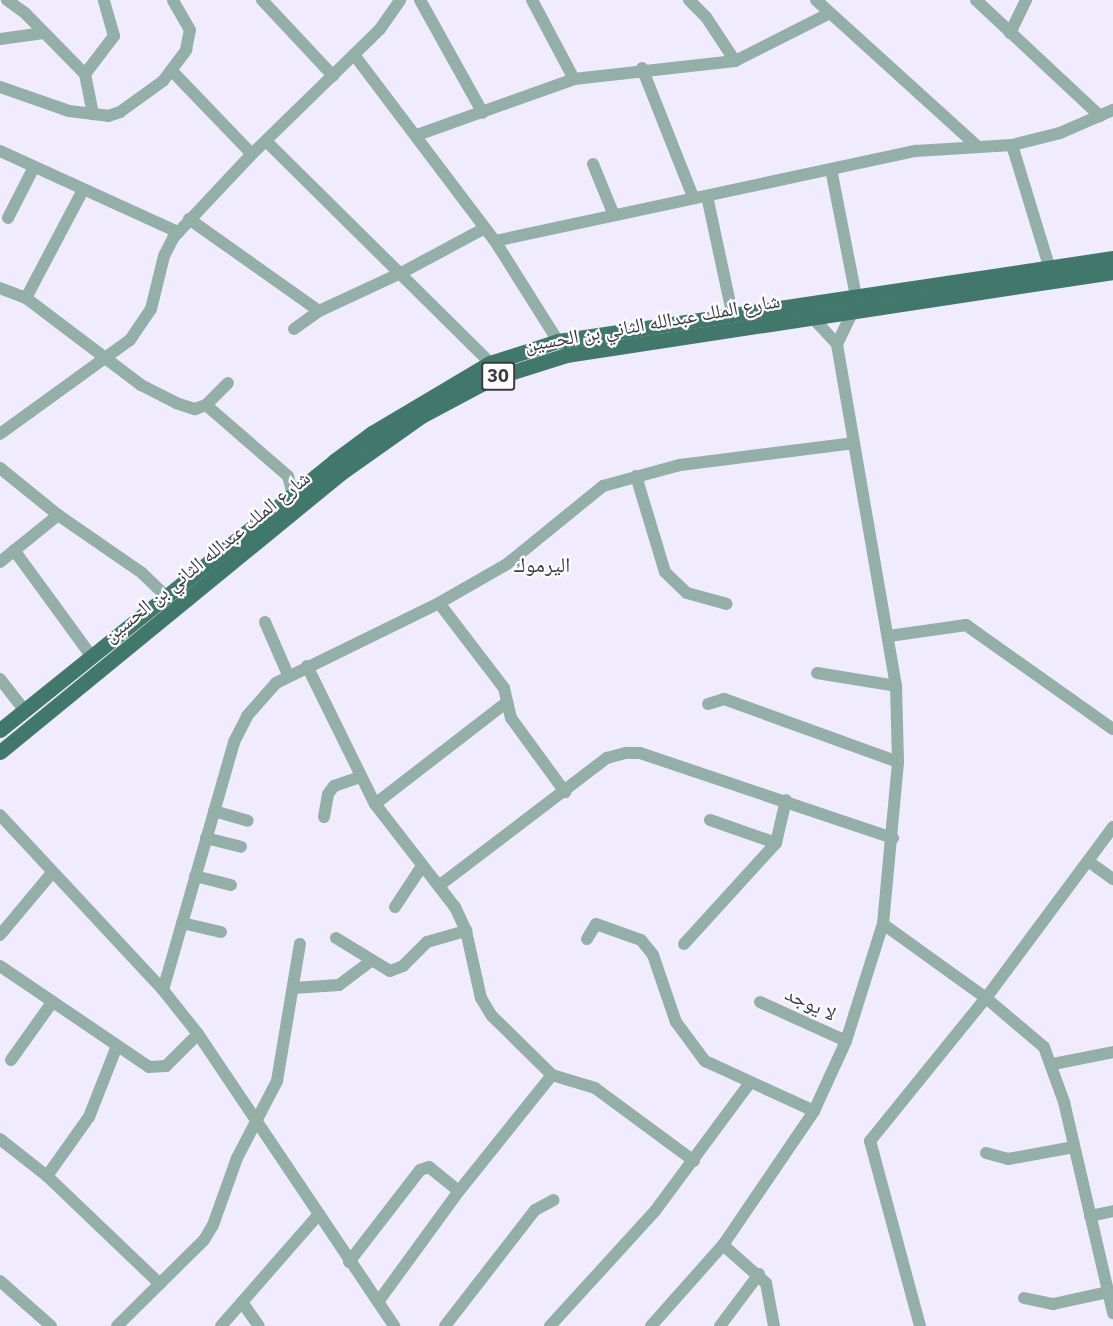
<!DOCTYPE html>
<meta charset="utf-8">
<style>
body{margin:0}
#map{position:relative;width:1113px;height:1326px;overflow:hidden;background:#f1ecfd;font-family:"IBM Plex Sans","Noto Naskh Arabic",sans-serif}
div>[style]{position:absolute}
.minor>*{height:12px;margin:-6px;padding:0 6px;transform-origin:6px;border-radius:6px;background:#93afa7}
.major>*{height:15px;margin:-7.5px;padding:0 7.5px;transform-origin:7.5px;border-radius:7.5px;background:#42786c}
span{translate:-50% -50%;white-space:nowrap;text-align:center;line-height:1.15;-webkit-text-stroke:4.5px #fcfcfc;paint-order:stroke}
.shield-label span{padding:2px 4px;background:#fcfcfc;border:2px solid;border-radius:4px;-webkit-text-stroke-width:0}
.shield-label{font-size:18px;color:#3d3b42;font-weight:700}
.street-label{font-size:20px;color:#3d3b42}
.neighbourhood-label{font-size:21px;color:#3d3b42}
</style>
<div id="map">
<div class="minor">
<div style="left:7px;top:0;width:22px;rotate:36deg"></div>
<div style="left:25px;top:13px;width:86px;rotate:45.5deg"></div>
<div style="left:85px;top:74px;width:41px;rotate:78.7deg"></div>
<div style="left:262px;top:0;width:104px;rotate:46.9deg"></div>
<div style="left:420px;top:0;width:129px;rotate:60.9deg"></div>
<div style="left:532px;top:0;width:89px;rotate:62deg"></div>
<div style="left:689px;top:0;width:24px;rotate:45deg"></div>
<div style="left:706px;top:17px;width:53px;rotate:56.6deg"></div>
<div style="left:816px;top:0;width:217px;rotate:42.2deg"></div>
<div style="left:976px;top:0;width:170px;rotate:43.1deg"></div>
<div style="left:1010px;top:33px;width:37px;rotate:-64deg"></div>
<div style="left:0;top:39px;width:44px;rotate:-7.8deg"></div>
<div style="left:355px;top:56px;width:232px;rotate:52.9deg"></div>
<div style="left:495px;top:241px;width:118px;rotate:57.8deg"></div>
<div style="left:642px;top:68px;width:139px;rotate:68.4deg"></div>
<div style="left:172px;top:71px;width:115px;rotate:46.1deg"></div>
<div style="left:85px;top:74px;width:48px;rotate:-52.7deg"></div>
<div style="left:114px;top:36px;width:37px;rotate:-106deg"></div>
<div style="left:0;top:87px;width:73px;rotate:19.2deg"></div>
<div style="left:69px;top:111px;width:39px;rotate:7deg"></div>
<div style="left:108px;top:116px;width:13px;rotate:-18deg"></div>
<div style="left:120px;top:112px;width:53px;rotate:-35.8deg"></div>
<div style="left:163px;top:81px;width:39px;rotate:-53deg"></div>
<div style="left:186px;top:50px;width:20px;rotate:-79deg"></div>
<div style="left:190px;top:30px;width:34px;rotate:-120deg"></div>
<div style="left:417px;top:135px;width:167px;rotate:-19.6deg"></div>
<div style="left:574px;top:79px;width:162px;rotate:-6.4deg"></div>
<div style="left:735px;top:61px;width:104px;rotate:-26.8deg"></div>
<div style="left:266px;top:141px;width:315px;rotate:44.7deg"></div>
<div style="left:1012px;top:145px;width:130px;rotate:73deg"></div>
<div style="left:0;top:151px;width:196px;rotate:24.5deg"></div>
<div style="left:593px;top:164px;width:53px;rotate:67.8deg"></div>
<div style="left:831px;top:169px;width:130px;rotate:78.9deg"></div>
<div style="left:707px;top:196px;width:120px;rotate:77.9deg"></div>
<div style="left:8px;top:218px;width:57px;rotate:-63deg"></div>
<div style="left:189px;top:219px;width:159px;rotate:35.3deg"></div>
<div style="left:319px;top:311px;width:93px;rotate:-24.9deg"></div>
<div style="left:403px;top:272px;width:93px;rotate:-28.2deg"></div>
<div style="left:495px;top:241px;width:431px;rotate:-12.1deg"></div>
<div style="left:916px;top:151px;width:96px;rotate:-3.6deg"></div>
<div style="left:1012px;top:145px;width:49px;rotate:-14deg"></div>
<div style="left:1060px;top:133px;width:58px;rotate:-23.5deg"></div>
<div style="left:0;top:288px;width:28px;rotate:21deg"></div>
<div style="left:26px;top:298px;width:144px;rotate:37.1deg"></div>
<div style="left:141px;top:385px;width:39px;rotate:27deg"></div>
<div style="left:176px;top:403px;width:20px;rotate:18deg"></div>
<div style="left:195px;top:409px;width:12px;rotate:-20deg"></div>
<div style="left:206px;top:405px;width:31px;rotate:-45deg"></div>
<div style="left:26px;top:298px;width:122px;rotate:-62.2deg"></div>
<div style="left:294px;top:329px;width:31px;rotate:-36deg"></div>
<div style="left:837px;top:344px;width:39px;rotate:-64deg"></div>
<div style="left:206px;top:405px;width:108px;rotate:40.9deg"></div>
<div style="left:288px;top:476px;width:27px;rotate:75deg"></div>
<div style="left:0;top:434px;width:160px;rotate:-35.9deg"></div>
<div style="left:130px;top:340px;width:37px;rotate:-56deg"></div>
<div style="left:151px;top:309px;width:55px;rotate:-76.2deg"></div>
<div style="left:164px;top:256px;width:20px;rotate:-63deg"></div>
<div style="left:173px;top:238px;width:115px;rotate:-46.8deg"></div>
<div style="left:252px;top:154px;width:179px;rotate:-44.3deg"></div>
<div style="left:380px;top:29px;width:35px;rotate:-55deg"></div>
<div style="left:0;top:468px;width:75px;rotate:39deg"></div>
<div style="left:58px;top:515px;width:102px;rotate:34.6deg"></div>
<div style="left:142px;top:573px;width:35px;rotate:44deg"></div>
<div style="left:636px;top:476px;width:100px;rotate:73.2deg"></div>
<div style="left:665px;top:572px;width:30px;rotate:44deg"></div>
<div style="left:687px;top:593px;width:41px;rotate:15.4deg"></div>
<div style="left:14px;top:550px;width:132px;rotate:53.9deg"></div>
<div style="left:0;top:562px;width:75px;rotate:-39deg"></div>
<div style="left:439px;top:603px;width:107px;rotate:52.6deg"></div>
<div style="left:504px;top:688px;width:31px;rotate:77deg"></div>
<div style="left:511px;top:718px;width:92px;rotate:53.9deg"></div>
<div style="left:265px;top:622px;width:58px;rotate:66.5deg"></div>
<div style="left:889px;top:636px;width:78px;rotate:-8.1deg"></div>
<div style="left:966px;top:625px;width:180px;rotate:35.3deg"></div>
<div style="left:307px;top:666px;width:154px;rotate:63.8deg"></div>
<div style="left:375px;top:804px;width:130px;rotate:52.2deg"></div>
<div style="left:455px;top:907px;width:26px;rotate:65deg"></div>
<div style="left:466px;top:931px;width:69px;rotate:77.4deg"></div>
<div style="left:481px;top:998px;width:21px;rotate:59deg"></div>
<div style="left:492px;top:1016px;width:84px;rotate:44.5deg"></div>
<div style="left:552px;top:1075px;width:45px;rotate:16.8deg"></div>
<div style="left:595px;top:1088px;width:123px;rotate:36.4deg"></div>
<div style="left:817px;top:673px;width:80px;rotate:9.3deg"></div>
<div style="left:0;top:679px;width:39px;rotate:52deg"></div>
<div style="left:708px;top:704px;width:17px;rotate:-17deg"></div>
<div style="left:724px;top:699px;width:185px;rotate:19.9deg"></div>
<div style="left:375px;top:804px;width:167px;rotate:-37.7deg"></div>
<div style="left:214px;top:811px;width:35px;rotate:16deg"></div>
<div style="left:0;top:815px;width:239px;rotate:47deg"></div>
<div style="left:163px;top:990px;width:56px;rotate:51.5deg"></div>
<div style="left:198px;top:1034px;width:352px;rotate:56.1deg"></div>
<div style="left:324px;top:817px;width:23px;rotate:-80deg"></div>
<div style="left:328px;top:794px;width:10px;rotate:-53deg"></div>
<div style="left:334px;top:786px;width:28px;rotate:-19deg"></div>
<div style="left:710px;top:820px;width:70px;rotate:19.2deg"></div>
<div style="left:206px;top:838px;width:36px;rotate:14deg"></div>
<div style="left:1088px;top:861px;width:31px;rotate:36deg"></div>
<div style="left:195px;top:876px;width:37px;rotate:14deg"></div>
<div style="left:440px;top:885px;width:210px;rotate:-37.3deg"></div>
<div style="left:607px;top:758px;width:20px;rotate:-15deg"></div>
<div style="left:626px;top:753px;width:14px"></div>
<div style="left:640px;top:753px;width:267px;rotate:18.6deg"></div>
<div style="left:395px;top:907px;width:49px;rotate:-56.6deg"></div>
<div style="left:182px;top:923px;width:40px;rotate:13deg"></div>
<div style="left:883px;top:924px;width:127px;rotate:35.7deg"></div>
<div style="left:986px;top:998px;width:76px;rotate:40.2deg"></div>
<div style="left:1044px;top:1047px;width:59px;rotate:70deg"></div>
<div style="left:1064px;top:1102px;width:217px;rotate:76.9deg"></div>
<div style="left:0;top:935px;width:80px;rotate:-50.1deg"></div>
<div style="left:336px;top:938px;width:63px;rotate:31.4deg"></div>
<div style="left:390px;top:971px;width:14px;rotate:-21deg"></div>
<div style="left:403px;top:966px;width:34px;rotate:-45deg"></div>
<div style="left:427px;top:942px;width:41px;rotate:-15.8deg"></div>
<div style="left:587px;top:939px;width:17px;rotate:-59deg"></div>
<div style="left:596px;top:924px;width:48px;rotate:19.6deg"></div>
<div style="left:641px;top:940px;width:19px;rotate:51deg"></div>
<div style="left:653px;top:955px;width:71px;rotate:71.1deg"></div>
<div style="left:676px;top:1022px;width:49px;rotate:53.4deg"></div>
<div style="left:705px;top:1061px;width:120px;rotate:24.6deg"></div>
<div style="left:684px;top:944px;width:137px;rotate:-47.7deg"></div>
<div style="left:776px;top:843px;width:44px;rotate:-76.9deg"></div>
<div style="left:0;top:966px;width:180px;rotate:34.1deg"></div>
<div style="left:149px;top:1067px;width:17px;rotate:-3deg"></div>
<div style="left:166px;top:1066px;width:45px;rotate:-45deg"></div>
<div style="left:293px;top:988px;width:46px;rotate:-3.7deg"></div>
<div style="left:339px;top:985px;width:40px;rotate:-37deg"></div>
<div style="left:163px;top:990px;width:258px;rotate:-74deg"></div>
<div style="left:234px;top:742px;width:29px;rotate:-63deg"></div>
<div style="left:247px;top:716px;width:44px;rotate:-48.7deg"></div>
<div style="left:276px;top:683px;width:182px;rotate:-26.1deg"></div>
<div style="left:439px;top:603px;width:78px;rotate:-29.8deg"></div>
<div style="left:507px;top:564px;width:124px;rotate:-39.1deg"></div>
<div style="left:603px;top:486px;width:80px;rotate:-15.3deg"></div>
<div style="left:680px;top:465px;width:174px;rotate:-7.2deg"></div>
<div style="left:760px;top:1002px;width:94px;rotate:24.4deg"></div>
<div style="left:11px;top:1060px;width:69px;rotate:-54.5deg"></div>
<div style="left:1053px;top:1064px;width:61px;rotate:-11.3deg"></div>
<div style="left:0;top:1139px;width:60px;rotate:38.2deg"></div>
<div style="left:47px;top:1176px;width:156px;rotate:43.7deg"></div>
<div style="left:986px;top:1153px;width:23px;rotate:15deg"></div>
<div style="left:1008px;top:1159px;width:67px;rotate:-10.3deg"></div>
<div style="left:47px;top:1176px;width:72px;rotate:-54.6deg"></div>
<div style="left:89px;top:1117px;width:76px;rotate:-68.5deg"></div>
<div style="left:1090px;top:1216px;width:24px;rotate:-12deg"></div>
<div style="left:723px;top:1245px;width:57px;rotate:41.5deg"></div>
<div style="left:766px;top:1283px;width:44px;rotate:79.5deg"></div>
<div style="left:349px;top:1262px;width:116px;rotate:-52.3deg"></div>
<div style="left:420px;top:1170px;width:9px;rotate:-18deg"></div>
<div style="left:429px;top:1167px;width:38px;rotate:39deg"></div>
<div style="left:0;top:1281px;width:68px;rotate:41.4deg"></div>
<div style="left:1024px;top:1298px;width:30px;rotate:12deg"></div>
<div style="left:1053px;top:1304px;width:56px;rotate:-12.3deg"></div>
<div style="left:242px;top:1302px;width:29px;rotate:55deg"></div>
<div style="left:378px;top:1302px;width:137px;rotate:-53.9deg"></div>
<div style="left:459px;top:1191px;width:149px;rotate:-51.3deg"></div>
<div style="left:117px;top:1326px;width:122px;rotate:-44.7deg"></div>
<div style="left:204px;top:1240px;width:17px;rotate:-59deg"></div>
<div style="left:213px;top:1225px;width:71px;rotate:-70.3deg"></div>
<div style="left:237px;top:1158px;width:87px;rotate:-62.5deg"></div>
<div style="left:277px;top:1081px;width:139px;rotate:-80.5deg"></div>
<div style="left:221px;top:1326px;width:149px;rotate:-48.8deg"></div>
<div style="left:445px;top:1326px;width:147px;rotate:-52.2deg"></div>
<div style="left:535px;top:1210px;width:21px;rotate:-28deg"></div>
<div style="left:550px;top:1326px;width:156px;rotate:-47.6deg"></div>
<div style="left:655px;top:1211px;width:158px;rotate:-53.5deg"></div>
<div style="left:651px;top:1326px;width:108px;rotate:-48.4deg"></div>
<div style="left:723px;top:1245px;width:162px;rotate:-55.8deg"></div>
<div style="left:814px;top:1111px;width:77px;rotate:-65.4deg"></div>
<div style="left:846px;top:1041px;width:123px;rotate:-72.5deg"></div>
<div style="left:883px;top:924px;width:163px;rotate:-84.7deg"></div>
<div style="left:898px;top:762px;width:76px;rotate:-91.5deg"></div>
<div style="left:896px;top:686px;width:347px;rotate:-99.8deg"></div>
<div style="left:837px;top:344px;width:38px;rotate:-133deg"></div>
<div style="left:720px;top:1326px;width:65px;rotate:-53.1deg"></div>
<div style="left:920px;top:1326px;width:192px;rotate:-105.1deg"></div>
<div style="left:870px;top:1141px;width:184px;rotate:-51deg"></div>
<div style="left:986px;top:998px;width:213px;rotate:-53.4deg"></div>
</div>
<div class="major">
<div style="left:0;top:730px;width:429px;rotate:-38.8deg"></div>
<div style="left:334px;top:461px;width:47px;rotate:-36.4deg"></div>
<div style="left:372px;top:433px;width:137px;rotate:-30.7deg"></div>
<div style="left:490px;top:363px;width:71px;rotate:-17.9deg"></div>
<div style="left:558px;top:341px;width:561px;rotate:-8.51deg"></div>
<div style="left:0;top:752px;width:441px;rotate:-39.3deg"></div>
<div style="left:341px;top:473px;width:100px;rotate:-35.3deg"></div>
<div style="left:423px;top:415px;width:77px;rotate:-27.9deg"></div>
<div style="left:491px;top:379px;width:79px;rotate:-17.7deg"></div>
<div style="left:566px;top:355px;width:553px;rotate:-8.63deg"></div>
</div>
<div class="shield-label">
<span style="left:498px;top:376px">30</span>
</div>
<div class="street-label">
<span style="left:652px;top:322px;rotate:-10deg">شارع الملك عبدالله الثاني بن الحسين</span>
<span style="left:206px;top:556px;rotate:-39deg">شارع الملك عبدالله الثاني بن الحسين</span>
<span style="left:811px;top:1003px;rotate:25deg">لا يوجد</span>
</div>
<div class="neighbourhood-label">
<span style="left:542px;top:564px">اليرموك</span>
</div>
</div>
